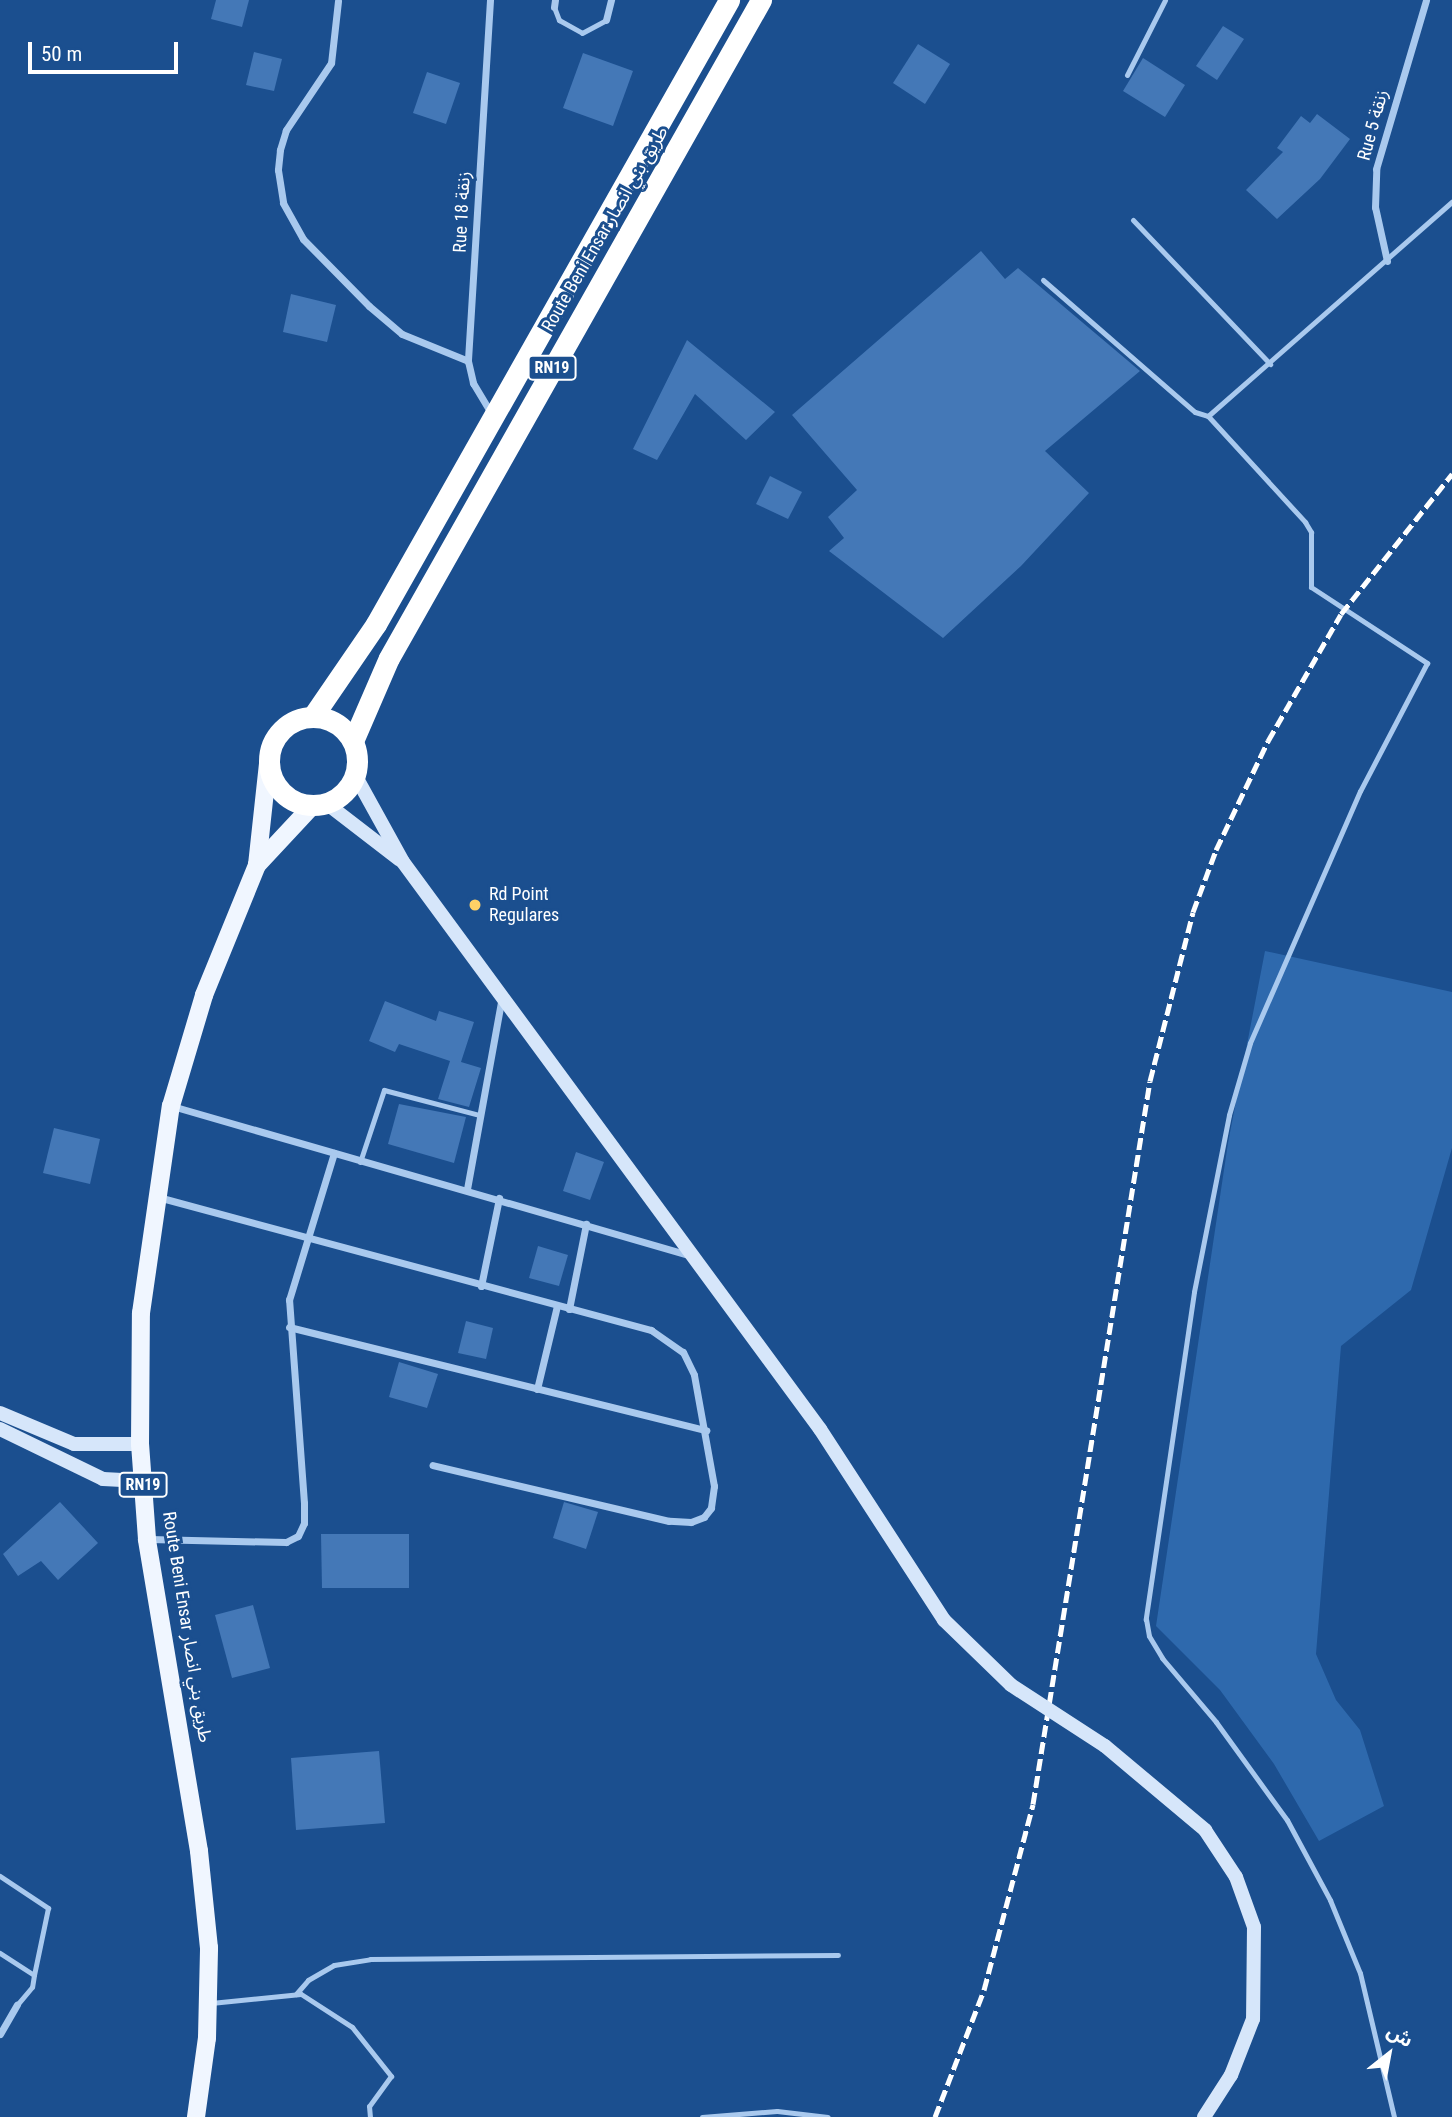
<!DOCTYPE html>
<meta charset="utf-8">
<style>
body{margin:0}
#map{position:relative;width:1452px;height:2117px;overflow:hidden;background:#1b4f8f;font-family:"Roboto Condensed","Noto Sans Arabic",sans-serif}
div>[style]{position:absolute}
.green>*{inset:0;background:#2e69ad}
.building>*{inset:0;background:#4478b7}
.lane>*{height:5px;margin:-2.5px;padding:0 2.5px;transform-origin:2.5px;border-radius:2.5px;background:#a9c9ee}
.street>*{height:7px;margin:-3.5px;padding:0 3.5px;transform-origin:3.5px;border-radius:3.5px;background:#a9c9ee}
.secondary>*{height:14px;margin:-7px;padding:0 7px;transform-origin:7px;border-radius:7px;background:#d6e6fa}
.primary>*{height:18px;margin:-9px;padding:0 9px;transform-origin:9px;border-radius:9px;background:#f0f6ff}
.highway>*{height:21px;margin:-10.5px;padding:0 10.5px;transform-origin:10.5px;border-radius:10.5px;background:#fff}
.highway>.ring{margin:-10.5px;padding:0;box-sizing:content-box;background:none;border:21px solid #fff;border-radius:50%}
.rail>*{height:5px;margin-top:-2.5px;transform-origin:0;background:repeating-linear-gradient(90deg,#fff 0 12px,transparent 0 17px)}
.secondary-bridge>*{height:14px;margin:-7px;padding:0 7px;transform-origin:7px;border-radius:7px;background:#d6e6fa}
.dots>*{width:19px;height:19px;translate:-50% -50%;box-sizing:border-box;border:4px solid #1b4f8f;border-radius:50%}
span{translate:-50% -50%;white-space:nowrap;text-align:center;line-height:1.15;-webkit-text-stroke:6px #1b4f8f;paint-order:stroke}
.shield-label span{padding:2px 5px;background:#1b4f8f;border:2px solid;border-radius:5px;-webkit-text-stroke-width:0}
.shield-label{font-size:16px;color:#fff;font-weight:700}
.street-label{font-size:18px;color:#fff}
.poi-label{font-size:18px;color:#fff}
.left{translate:0 -50%;text-align:left}
.north{position:absolute;left:1354px;top:2019px;width:70px;height:70px;-webkit-text-stroke:5px #1b4f8f;paint-order:stroke;rotate:31deg;font-size:19px;font-weight:700;line-height:28px;text-align:center;color:#fff}
.north::after{content:'';display:block;margin:auto;width:24px;height:32px;background:#fff;clip-path:polygon(50% 0,100% 100%,50% 72%,0 100%)}
.scale{position:absolute;left:28px;top:42px;width:150px;height:32px;box-sizing:border-box;border:4px solid #fff;border-top:0;padding-left:9px;font-size:21px;line-height:24px;white-space:nowrap;color:#fff;-webkit-text-stroke:5px #1b4f8f;paint-order:stroke}
</style>
<div id="map">
<div class="green">
<div style="clip-path:polygon(1265px 951px,1452px 992px,1452px 1148px,1411px 1290px,1341px 1346px,1316px 1654px,1336px 1700px,1360px 1730px,1384px 1806px,1319px 1841px,1274px 1764px,1220px 1690px,1156px 1626px,1228px 1143px)"></div>
</div>
<div class="building">
<div style="clip-path:polygon(216px 0,249px 0,242px 27px,211px 19px)"></div>
<div style="clip-path:polygon(1223px 26px,1244px 39px,1217px 80px,1196px 66px)"></div>
<div style="clip-path:polygon(918px 44px,950px 64px,925px 104px,893px 83px)"></div>
<div style="clip-path:polygon(254px 52px,282px 59px,274px 91px,246px 85px)"></div>
<div style="clip-path:polygon(583px 53px,633px 71px,613px 126px,563px 108px)"></div>
<div style="clip-path:polygon(1143px 58px,1185px 85px,1165px 117px,1123px 91px)"></div>
<div style="clip-path:polygon(427px 72px,460px 83px,446px 124px,413px 113px)"></div>
<div style="clip-path:polygon(1317px 114px,1350px 139px,1320px 179px,1277px 219px,1246px 190px,1283px 152px,1277px 148px,1301px 116px,1310px 123px)"></div>
<div style="clip-path:polygon(981px 251px,1005px 279px,1018px 268px,1140px 371px,1045px 451px,1089px 493px,1021px 566px,943px 638px,829px 551px,844px 538px,828px 517px,857px 490px,792px 415px)"></div>
<div style="clip-path:polygon(291px 294px,336px 305px,327px 342px,283px 332px)"></div>
<div style="clip-path:polygon(687px 340px,775px 412px,746px 440px,695px 394px,657px 460px,633px 449px)"></div>
<div style="clip-path:polygon(770px 476px,802px 492px,788px 519px,756px 504px)"></div>
<div style="clip-path:polygon(385px 1001px,436px 1021px,439px 1011px,474px 1022px,461px 1062px,481px 1068px,469px 1107px,438px 1099px,450px 1061px,399px 1044px,395px 1052px,369px 1041px)"></div>
<div style="clip-path:polygon(399px 1104px,466px 1117px,454px 1163px,388px 1144px)"></div>
<div style="clip-path:polygon(54px 1128px,100px 1139px,90px 1184px,43px 1173px)"></div>
<div style="clip-path:polygon(576px 1152px,604px 1162px,590px 1200px,563px 1191px)"></div>
<div style="clip-path:polygon(538px 1246px,568px 1255px,559px 1286px,529px 1278px)"></div>
<div style="clip-path:polygon(466px 1321px,493px 1328px,486px 1359px,458px 1353px)"></div>
<div style="clip-path:polygon(399px 1362px,438px 1374px,427px 1408px,389px 1397px)"></div>
<div style="clip-path:polygon(60px 1502px,98px 1543px,58px 1580px,41px 1561px,18px 1576px,3px 1554px)"></div>
<div style="clip-path:polygon(564px 1502px,598px 1512px,586px 1549px,553px 1538px)"></div>
<div style="clip-path:polygon(321px 1534px,409px 1534px,409px 1588px,322px 1588px)"></div>
<div style="clip-path:polygon(253px 1605px,270px 1668px,232px 1678px,215px 1615px)"></div>
<div style="clip-path:polygon(379px 1751px,385px 1823px,296px 1830px,291px 1758px)"></div>
</div>
<div class="lane">
<div style="left:554px;top:7px;width:14px;rotate:69deg"></div>
<div style="left:559px;top:20px;width:26px;rotate:29deg"></div>
<div style="left:582px;top:33px;width:27px;rotate:-28deg"></div>
<div style="left:1127px;top:75px;width:84px;rotate:-63.1deg"></div>
<div style="left:1133px;top:220px;width:199px;rotate:46.4deg"></div>
<div style="left:1043px;top:280px;width:201px;rotate:41deg"></div>
<div style="left:1195px;top:412px;width:14px;rotate:17deg"></div>
<div style="left:1208px;top:416px;width:325px;rotate:-41.3deg"></div>
<div style="left:1208px;top:416px;width:144px;rotate:47.5deg"></div>
<div style="left:1305px;top:522px;width:12px;rotate:59deg"></div>
<div style="left:1311px;top:532px;width:55px;rotate:90deg"></div>
<div style="left:1311px;top:587px;width:139px;rotate:33.2deg"></div>
<div style="left:1427px;top:663px;width:144px;rotate:117.6deg"></div>
<div style="left:1360px;top:791px;width:275px;rotate:113.6deg"></div>
<div style="left:1250px;top:1043px;width:75px;rotate:106.3deg"></div>
<div style="left:1229px;top:1115px;width:180px;rotate:101.2deg"></div>
<div style="left:1194px;top:1292px;width:331px;rotate:98.4deg"></div>
<div style="left:1146px;top:1619px;width:17px;rotate:80deg"></div>
<div style="left:1149px;top:1636px;width:26px;rotate:59deg"></div>
<div style="left:1162px;top:1658px;width:84px;rotate:49.8deg"></div>
<div style="left:1216px;top:1722px;width:121px;rotate:54.1deg"></div>
<div style="left:1287px;top:1820px;width:91px;rotate:61.7deg"></div>
<div style="left:1330px;top:1900px;width:79px;rotate:67.7deg"></div>
<div style="left:1360px;top:1973px;width:148px;rotate:76.7deg"></div>
<div style="left:360px;top:1162px;width:76px;rotate:-71.6deg"></div>
<div style="left:384px;top:1090px;width:98px;rotate:14.7deg"></div>
<div style="left:0;top:1876px;width:58px;rotate:33.7deg"></div>
<div style="left:48px;top:1908px;width:68px;rotate:101.8deg"></div>
<div style="left:0;top:1953px;width:40px;rotate:32.9deg"></div>
<div style="left:34px;top:1975px;width:12px;rotate:99deg"></div>
<div style="left:32px;top:1987px;width:23px;rotate:130deg"></div>
<div style="left:296px;top:1994px;width:18px;rotate:-49deg"></div>
<div style="left:308px;top:1980px;width:30px;rotate:-30deg"></div>
<div style="left:334px;top:1965px;width:36px;rotate:-9deg"></div>
<div style="left:370px;top:1959px;width:468px;rotate:-0.5deg"></div>
<div style="left:211px;top:2003px;width:90px;rotate:-5.7deg"></div>
<div style="left:301px;top:1994px;width:61px;rotate:32.9deg"></div>
<div style="left:352px;top:2027px;width:63px;rotate:51.5deg"></div>
<div style="left:391px;top:2076px;width:37px;rotate:126deg"></div>
<div style="left:369px;top:2106px;width:11px;rotate:85deg"></div>
<div style="left:702px;top:2117px;width:75px;rotate:-4.6deg"></div>
<div style="left:777px;top:2111px;width:51px;rotate:6.7deg"></div>
</div>
<div class="street">
<div style="left:490px;top:0;width:362px;rotate:93.5deg"></div>
<div style="left:468px;top:361px;width:23px;rotate:77deg"></div>
<div style="left:473px;top:383px;width:35px;rotate:59deg"></div>
<div style="left:338px;top:1px;width:62px;rotate:96.4deg"></div>
<div style="left:331px;top:63px;width:81px;rotate:123.9deg"></div>
<div style="left:286px;top:130px;width:21px;rotate:107deg"></div>
<div style="left:280px;top:150px;width:20px;rotate:96deg"></div>
<div style="left:278px;top:170px;width:33px;rotate:81deg"></div>
<div style="left:283px;top:203px;width:41px;rotate:60.9deg"></div>
<div style="left:303px;top:239px;width:94px;rotate:45.4deg"></div>
<div style="left:369px;top:306px;width:43px;rotate:40.3deg"></div>
<div style="left:402px;top:334px;width:71px;rotate:22.2deg"></div>
<div style="left:554px;top:7px;width:7px;rotate:-82deg"></div>
<div style="left:606px;top:20px;width:21px;rotate:-76deg"></div>
<div style="left:1387px;top:261px;width:55px;rotate:-102.5deg"></div>
<div style="left:1375px;top:207px;width:38px;rotate:-88deg"></div>
<div style="left:1376px;top:169px;width:176px;rotate:-73.5deg"></div>
<div style="left:172px;top:1106px;width:538px;rotate:16.08deg"></div>
<div style="left:467px;top:1189px;width:191px;rotate:-79.7deg"></div>
<div style="left:158px;top:1197px;width:511px;rotate:15.1deg"></div>
<div style="left:651px;top:1330px;width:39px;rotate:35deg"></div>
<div style="left:683px;top:1352px;width:25px;rotate:64deg"></div>
<div style="left:694px;top:1375px;width:113px;rotate:79.8deg"></div>
<div style="left:714px;top:1486px;width:22px;rotate:98deg"></div>
<div style="left:711px;top:1508px;width:11px;rotate:128deg"></div>
<div style="left:704px;top:1517px;width:14px;rotate:159deg"></div>
<div style="left:691px;top:1522px;width:22px;rotate:-177deg"></div>
<div style="left:669px;top:1521px;width:243px;rotate:-166.7deg"></div>
<div style="left:481px;top:1286px;width:90px;rotate:-78.4deg"></div>
<div style="left:569px;top:1309px;width:87px;rotate:-78.7deg"></div>
<div style="left:289px;top:1327px;width:430px;rotate:13.9deg"></div>
<div style="left:537px;top:1389px;width:85px;rotate:-76.5deg"></div>
<div style="left:149px;top:1539px;width:137px;rotate:1.3deg"></div>
<div style="left:286px;top:1542px;width:13px;rotate:-27deg"></div>
<div style="left:298px;top:1536px;width:14px;rotate:-65deg"></div>
<div style="left:304px;top:1523px;width:20px;rotate:-90deg"></div>
<div style="left:304px;top:1503px;width:204px;rotate:-94.2deg"></div>
<div style="left:289px;top:1300px;width:154px;rotate:-73deg"></div>
<div style="left:0;top:2034px;width:34px;rotate:-60deg"></div>
</div>
<div class="secondary">
<div style="left:355px;top:775px;width:99px;rotate:61.1deg"></div>
<div style="left:403px;top:862px;width:704px;rotate:53.67deg"></div>
<div style="left:820px;top:1429px;width:228px;rotate:57deg"></div>
<div style="left:944px;top:1620px;width:93px;rotate:44.1deg"></div>
<div style="left:326px;top:803px;width:93px;rotate:37.6deg"></div>
<div style="left:0;top:1413px;width:80px;rotate:22.7deg"></div>
<div style="left:74px;top:1444px;width:66px"></div>
<div style="left:0;top:1429px;width:114px;rotate:25.9deg"></div>
<div style="left:103px;top:1479px;width:39px;rotate:3deg"></div>
<div style="left:1105px;top:1746px;width:131px;rotate:40deg"></div>
<div style="left:1205px;top:1830px;width:56px;rotate:56.6deg"></div>
<div style="left:1236px;top:1877px;width:53px;rotate:70.2deg"></div>
<div style="left:1254px;top:1927px;width:92px;rotate:90.6deg"></div>
<div style="left:1253px;top:2019px;width:60px;rotate:111.4deg"></div>
<div style="left:1231px;top:2075px;width:50px;rotate:122.7deg"></div>
</div>
<div class="primary">
<div style="left:257px;top:865px;width:82px;rotate:-47deg"></div>
<div style="left:196px;top:2117px;width:80px;rotate:-82.1deg"></div>
<div style="left:207px;top:2038px;width:90px;rotate:-88.7deg"></div>
<div style="left:209px;top:1948px;width:98px;rotate:-95.9deg"></div>
<div style="left:199px;top:1851px;width:316px;rotate:-99.5deg"></div>
<div style="left:147px;top:1539px;width:95px;rotate:-94.2deg"></div>
<div style="left:140px;top:1444px;width:131px;rotate:-89.6deg"></div>
<div style="left:141px;top:1313px;width:209px;rotate:-81.8deg"></div>
<div style="left:171px;top:1106px;width:116px;rotate:-73.4deg"></div>
<div style="left:204px;top:995px;width:140px;rotate:-67.8deg"></div>
<div style="left:257px;top:865px;width:102px;rotate:-83.8deg"></div>
</div>
<div class="highway">
<div style="left:313px;top:716px;width:112px;rotate:-55.6deg"></div>
<div style="left:376px;top:624px;width:717px;rotate:-60.5deg"></div>
<div class="ring" style="left:269px;top:717px;width:67px;height:67px"></div>
<div style="left:353px;top:741px;width:90px;rotate:-66.6deg"></div>
<div style="left:389px;top:658px;width:756px;rotate:-60.52deg"></div>
</div>
<div class="rail">
<div style="left:935px;top:2117px;width:136px;rotate:-68.9deg"></div>
<div style="left:984px;top:1990px;width:192px;rotate:-75.2deg"></div>
<div style="left:1033px;top:1804px;width:732px;rotate:-80.81deg"></div>
<div style="left:1150px;top:1081px;width:174px;rotate:-75.7deg"></div>
<div style="left:1193px;top:912px;width:66px;rotate:-69.6deg"></div>
<div style="left:1216px;top:850px;width:121px;rotate:-64.5deg"></div>
<div style="left:1268px;top:741px;width:146px;rotate:-60.1deg"></div>
<div style="left:1341px;top:614px;width:179px;rotate:-51.6deg"></div>
</div>
<div class="secondary-bridge">
<div style="left:1011px;top:1685px;width:112px;rotate:33deg"></div>
</div>
<div class="dots">
<div style="left:475px;top:905px;background:#ffd166"></div>
</div>
<div class="shield-label">
<span style="left:552px;top:368px">RN19</span>
<span style="left:143px;top:1485px">RN19</span>
</div>
<div class="street-label">
<span style="left:1373px;top:125px;rotate:-75deg">Rue 5 زنقة</span>
<span style="left:462px;top:212px;rotate:-87deg">Rue 18 زنقة</span>
<span style="left:605px;top:229px;rotate:-60deg">Route Beni Ensar طريق بني انصار</span>
<span style="left:187px;top:1627px;rotate:81deg">Route Beni Ensar طريق بني انصار</span>
</div>
<div class="poi-label">
<span class="left" style="left:489px;top:905px">Rd Point<br>Regulares</span>
</div>
<div class="north">ش</div>
<div class="scale">50 m</div>
</div>
